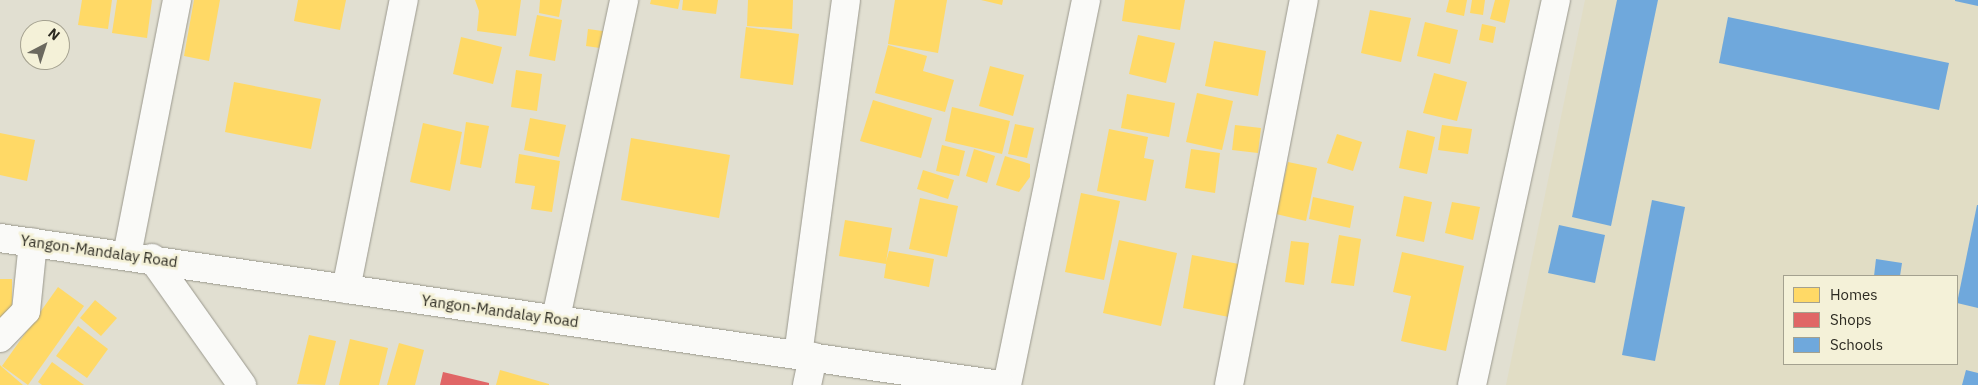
<!DOCTYPE html>
<style>
body{margin:0}
#map{position:relative;width:1978px;height:385px;overflow:hidden;background:#e1dfd1;font-family:"IBM Plex Sans",sans-serif}
div>[style]{position:absolute}
.built>*{inset:0;background:#e1ddc5}
.homes>*{inset:0;background:#ffd966}
.shops>*{inset:0;background:#e06666}
.schools>*{inset:0;background:#6fa8dc}
.roads{filter:drop-shadow(0 0 1px #9a988d) drop-shadow(0 0 1px #9a988d)}
.minor>*{height:28px;margin:-14px;padding:0 14px;transform-origin:14px;border-radius:14px;background:#fafaf8}
.trunk>*{height:28px;margin:-14px;padding:0 14px;transform-origin:14px;border-radius:14px;background:#fafaf8}
span{translate:-50% -50%;white-space:nowrap;text-align:center;line-height:1.15;-webkit-text-stroke:5px #f4f1d8;paint-order:stroke}
.street-label{font-size:15px;color:#2c2a21}
.legend{position:absolute;left:1783px;top:275px;width:175px;height:90px;box-sizing:border-box;background:#f4f1d8;border:1px solid #a4a18f;margin:0;padding:6px 9px;list-style:none;font-size:15px;color:#2c2a21}
.legend li{display:flex;align-items:center;gap:10px;height:25px}
.legend b{width:25px;border:1px solid #a4a18f}
.north{position:absolute;left:20px;top:20px;width:50px;height:50px;box-sizing:border-box;background:#f4f1d8;border:1px solid #a4a18f;border-radius:50%;rotate:40deg;font-size:14px;font-weight:700;line-height:20px;text-align:center;color:#2c2a21}
.north::after{content:'';display:block;margin:auto;width:18px;height:22px;background:#6b695f;clip-path:polygon(50% 0,100% 100%,50% 72%,0 100%)}
</style>
<div id="map">
<div class="built">
<div style="clip-path:polygon(evenodd,1585px 0,1978px 0,1978px 385px,1506px 385px,1585px 0,1784px 276px,1957px 276px,1957px 364px,1784px 364px,1784px 276px)"></div>
</div>
<div class="homes">
<div style="clip-path:polygon(82px 0,112px 0,108px 29px,78px 25px)"></div>
<div style="clip-path:polygon(117px 0,152px 0,147px 38px,112px 33px)"></div>
<div style="clip-path:polygon(194px 0,220px 0,209px 61px,184px 56px)"></div>
<div style="clip-path:polygon(298px 0,346px 0,340px 30px,294px 21px)"></div>
<div style="clip-path:polygon(475px 0,521px 0,516px 36px,477px 31px,479px 11px)"></div>
<div style="clip-path:polygon(540px 0,562px 0,559px 17px,539px 13px)"></div>
<div style="clip-path:polygon(651px 0,680px 0,678px 9px,650px 4px)"></div>
<div style="clip-path:polygon(683px 0,718px 0,716px 14px,682px 10px)"></div>
<div style="clip-path:polygon(748px 0,793px 0,792px 29px,747px 26px)"></div>
<div style="clip-path:polygon(895px 0,947px 0,938px 53px,888px 44px)"></div>
<div style="clip-path:polygon(981px 0,1003px 0,1002px 5px)"></div>
<div style="clip-path:polygon(1125px 0,1185px 0,1180px 30px,1122px 21px)"></div>
<div style="clip-path:polygon(1449px 0,1467px 0,1464px 16px,1446px 12px)"></div>
<div style="clip-path:polygon(1472px 0,1485px 0,1483px 15px,1470px 13px)"></div>
<div style="clip-path:polygon(1495px 0,1510px 0,1505px 23px,1490px 19px)"></div>
<div style="clip-path:polygon(1370px 10px,1411px 18px,1401px 62px,1361px 53px)"></div>
<div style="clip-path:polygon(537px 15px,562px 20px,555px 61px,529px 56px)"></div>
<div style="clip-path:polygon(1425px 22px,1458px 30px,1450px 64px,1417px 56px)"></div>
<div style="clip-path:polygon(1482px 24px,1496px 27px,1493px 43px,1479px 40px)"></div>
<div style="clip-path:polygon(746px 27px,799px 34px,793px 85px,740px 78px)"></div>
<div style="clip-path:polygon(588px 29px,610px 32px,607px 49px,586px 46px)"></div>
<div style="clip-path:polygon(1138px 35px,1175px 43px,1166px 83px,1129px 74px)"></div>
<div style="clip-path:polygon(461px 37px,502px 47px,493px 84px,453px 74px)"></div>
<div style="clip-path:polygon(1214px 41px,1266px 51px,1258px 96px,1205px 86px)"></div>
<div style="clip-path:polygon(888px 45px,927px 56px,923px 71px,954px 80px,945px 112px,875px 93px)"></div>
<div style="clip-path:polygon(990px 66px,1024px 75px,1013px 116px,979px 106px)"></div>
<div style="clip-path:polygon(516px 70px,542px 74px,537px 111px,511px 107px)"></div>
<div style="clip-path:polygon(1434px 73px,1467px 82px,1457px 121px,1423px 113px)"></div>
<div style="clip-path:polygon(234px 82px,321px 99px,311px 149px,225px 132px)"></div>
<div style="clip-path:polygon(1197px 93px,1233px 101px,1222px 150px,1186px 142px)"></div>
<div style="clip-path:polygon(1127px 94px,1175px 103px,1169px 137px,1121px 128px)"></div>
<div style="clip-path:polygon(873px 100px,932px 118px,921px 158px,860px 141px)"></div>
<div style="clip-path:polygon(952px 107px,1010px 121px,1002px 154px,945px 141px)"></div>
<div style="clip-path:polygon(530px 118px,566px 125px,559px 157px,524px 150px)"></div>
<div style="clip-path:polygon(466px 122px,489px 126px,481px 168px,460px 164px)"></div>
<div style="clip-path:polygon(423px 123px,462px 132px,450px 191px,410px 182px)"></div>
<div style="clip-path:polygon(1015px 124px,1034px 128px,1027px 158px,1008px 154px)"></div>
<div style="clip-path:polygon(1235px 125px,1261px 128px,1258px 153px,1232px 150px)"></div>
<div style="clip-path:polygon(1442px 125px,1472px 129px,1468px 154px,1438px 150px)"></div>
<div style="clip-path:polygon(1109px 129px,1148px 137px,1144px 158px,1154px 160px,1146px 201px,1097px 191px)"></div>
<div style="clip-path:polygon(1407px 130px,1435px 137px,1427px 174px,1399px 168px)"></div>
<div style="clip-path:polygon(0 133px,35px 140px,27px 181px,0 175px)"></div>
<div style="clip-path:polygon(1337px 134px,1362px 142px,1353px 171px,1327px 163px)"></div>
<div style="clip-path:polygon(631px 138px,730px 155px,719px 218px,621px 200px)"></div>
<div style="clip-path:polygon(942px 145px,965px 151px,959px 176px,936px 171px)"></div>
<div style="clip-path:polygon(974px 149px,995px 156px,987px 183px,966px 176px)"></div>
<div style="clip-path:polygon(1191px 149px,1220px 153px,1215px 193px,1185px 188px)"></div>
<div style="clip-path:polygon(519px 154px,560px 161px,552px 212px,531px 209px,535px 186px,515px 183px)"></div>
<div style="clip-path:polygon(1005px 156px,1030px 164px,1030px 177px,1019px 192px,996px 185px)"></div>
<div style="clip-path:polygon(1288px 162px,1317px 168px,1306px 221px,1276px 214px)"></div>
<div style="clip-path:polygon(923px 170px,954px 180px,948px 199px,917px 189px)"></div>
<div style="clip-path:polygon(1081px 193px,1120px 201px,1104px 280px,1065px 272px)"></div>
<div style="clip-path:polygon(1404px 196px,1432px 202px,1424px 242px,1396px 236px)"></div>
<div style="clip-path:polygon(1313px 197px,1354px 206px,1350px 228px,1309px 219px)"></div>
<div style="clip-path:polygon(920px 198px,958px 206px,947px 257px,909px 249px)"></div>
<div style="clip-path:polygon(1452px 202px,1480px 207px,1473px 240px,1445px 233px)"></div>
<div style="clip-path:polygon(845px 220px,892px 228px,886px 262px,889px 251px,934px 259px,929px 287px,884px 278px,886px 264px,839px 256px)"></div>
<div style="clip-path:polygon(1339px 235px,1361px 239px,1354px 286px,1331px 283px)"></div>
<div style="clip-path:polygon(1119px 240px,1177px 253px,1161px 326px,1103px 313px)"></div>
<div style="clip-path:polygon(1291px 241px,1309px 243px,1304px 285px,1285px 282px)"></div>
<div style="clip-path:polygon(1402px 252px,1464px 266px,1446px 351px,1401px 341px,1411px 296px,1393px 292px)"></div>
<div style="clip-path:polygon(1192px 255px,1244px 265px,1234px 318px,1183px 308px)"></div>
<div style="clip-path:polygon(0 279px,12px 279px,12px 316px,0 329px)"></div>
<div style="clip-path:polygon(58px 287px,84px 306px,28px 385px,2px 366px)"></div>
<div style="clip-path:polygon(95px 300px,117px 318px,101px 336px,80px 318px)"></div>
<div style="clip-path:polygon(78px 326px,108px 349px,87px 378px,56px 356px)"></div>
<div style="clip-path:polygon(309px 335px,336px 341px,325px 385px,297px 384px)"></div>
<div style="clip-path:polygon(350px 339px,388px 348px,379px 385px,339px 385px)"></div>
<div style="clip-path:polygon(399px 343px,424px 350px,415px 385px,387px 385px)"></div>
<div style="clip-path:polygon(52px 362px,84px 385px,42px 385px,38px 382px)"></div>
<div style="clip-path:polygon(0 365px,2px 367px,23px 385px,0 385px)"></div>
<div style="clip-path:polygon(500px 370px,549px 384px,549px 385px,496px 385px)"></div>
</div>
<div class="shops">
<div style="clip-path:polygon(443px 372px,489px 383px,489px 385px,440px 385px)"></div>
</div>
<div class="schools">
<div style="clip-path:polygon(1617px 0,1658px 0,1611px 226px,1572px 217px)"></div>
<div style="clip-path:polygon(1955px 0,1978px 0,1978px 6px,1955px 1px)"></div>
<div style="clip-path:polygon(1728px 17px,1949px 63px,1939px 110px,1719px 63px)"></div>
<div style="clip-path:polygon(1652px 200px,1685px 207px,1655px 361px,1622px 355px)"></div>
<div style="clip-path:polygon(1977px 205px,1978px 205px,1978px 308px,1957px 303px)"></div>
<div style="clip-path:polygon(1559px 225px,1605px 235px,1595px 283px,1548px 273px)"></div>
<div style="clip-path:polygon(1876px 259px,1902px 263px,1900px 276px,1874px 276px)"></div>
<div style="clip-path:polygon(1966px 370px,1978px 373px,1978px 385px,1962px 385px)"></div>
</div>
<div class="roads">
<div class="minor">
<div style="left:127px;top:255px;width:260px;rotate:-78.9deg"></div>
<div style="left:152px;top:258px;width:156px;rotate:54.7deg"></div>
<div style="left:346px;top:289px;width:295px;rotate:-78.7deg"></div>
<div style="left:556px;top:318px;width:325px;rotate:-77.9deg"></div>
<div style="left:0;top:338px;width:37px;rotate:-46deg"></div>
<div style="left:26px;top:311px;width:69px;rotate:-84.2deg"></div>
<div style="left:798px;top:355px;width:358px;rotate:-82.3deg"></div>
<div style="left:807px;top:385px;width:29px;rotate:-78deg"></div>
<div style="left:1007px;top:385px;width:393px;rotate:-78.4deg"></div>
<div style="left:1229px;top:385px;width:392px;rotate:-79deg"></div>
<div style="left:1472px;top:385px;width:394px;rotate:-77.7deg"></div>
</div>
<div class="trunk">
<div style="left:0;top:238px;width:1011px;rotate:8.36deg"></div>
</div>
</div>
<div class="street-label">
<span style="left:99px;top:251px;rotate:8deg">Yangon-Mandalay Road</span>
<span style="left:500px;top:311px;rotate:8deg">Yangon-Mandalay Road</span>
</div>
<ul class="legend">
<li><b style="height:14px;background:#ffd966"></b>Homes</li>
<li><b style="height:14px;background:#e06666"></b>Shops</li>
<li><b style="height:14px;background:#6fa8dc"></b>Schools</li>
</ul>
<div class="north">N</div>
</div>
